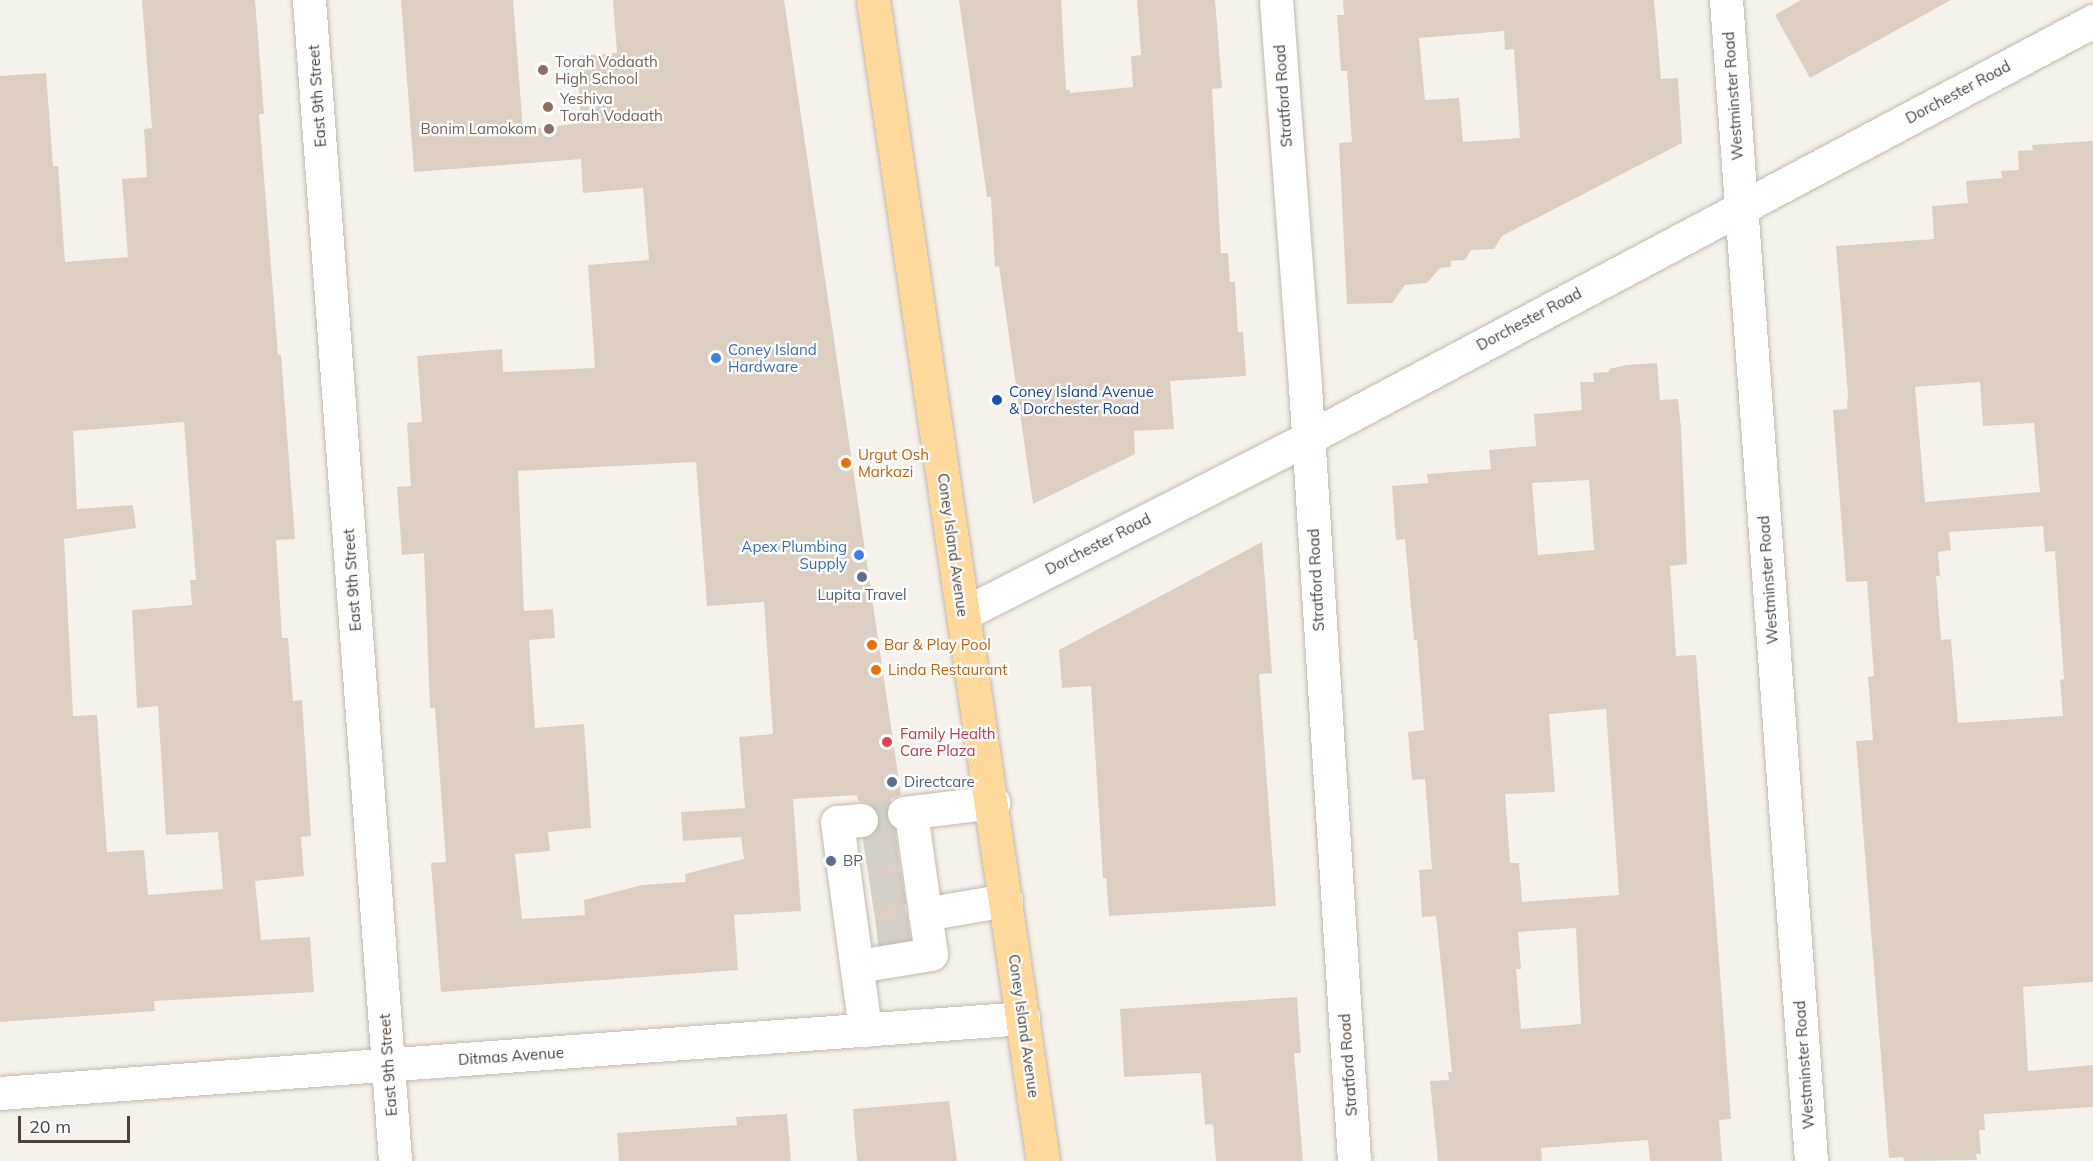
<!DOCTYPE html>
<style>
body{margin:0}
#map{position:relative;width:2093px;height:1161px;overflow:hidden;background:#f6f2eb;font-family:Mulish,sans-serif}
div>[style]{position:absolute}
.building>*{inset:0;background:#dccfc2}
.minor-tunnel>*{height:33px;margin-top:-16.5px;transform-origin:0;background:repeating-linear-gradient(90deg,#d4cfc7 0 33px,transparent 0 49px)}
.roads{filter:drop-shadow(0 0 2px #c3b9ac) drop-shadow(0 0 2px #c3b9ac)}
.minor>*{height:33px;margin:-16.5px;padding:0 16.5px;transform-origin:16.5px;border-radius:16.5px;background:#fff}
.major>*{height:33px;margin:-16.5px;padding:0 16.5px;transform-origin:16.5px;border-radius:16.5px;background:#ffd99b}
.dots>*{width:16px;height:16px;translate:-50% -50%;box-sizing:border-box;border:3px solid #fff;border-radius:50%}
span{translate:-50% -50%;white-space:nowrap;text-align:center;line-height:1.15;-webkit-text-stroke:4.5px #fff;paint-order:stroke}
.education-label{font-size:15px;color:#785e54}
.left{translate:0 -50%;text-align:left}
.right{translate:-100% -50%;text-align:right}
.street-label{font-size:15px;color:#4c4237}
.shop-label{font-size:15px;color:#366cbe}
.transit-label{font-size:15px;color:#164399}
.food-label{font-size:15px;color:#c56008}
.service-label{font-size:15px;color:#4e5e75}
.health-label{font-size:15px;color:#be3a42}
.scale{position:absolute;left:18px;top:1116px;width:112px;height:27px;box-sizing:border-box;border:3px solid #4c4237;border-top:0;padding-left:8px;font-size:18px;line-height:21px;white-space:nowrap;color:#4c4237;-webkit-text-stroke:4px #fff;paint-order:stroke}
</style>
<div id="map">
<div class="building">
<div style="clip-path:polygon(evenodd,142px 0,255px 0,264px 114px,259px 114px,278px 355px,281px 355px,295px 539px,276px 540px,282px 638px,288px 638px,293px 701px,302px 700px,311px 836px,301px 837px,304px 876px,255px 881px,261px 940px,310px 937px,314px 992px,154px 1001px,155px 1011px,0 1022px,0 76px,46px 73px,53px 166px,58px 166px,65px 262px,128px 257px,122px 179px,147px 177px,144px 129px,152px 128px,142px 0,184px 422px,196px 580px,190px 580px,192px 605px,132px 610px,137px 708px,158px 706px,166px 835px,218px 832px,223px 889px,148px 895px,144px 850px,107px 852px,97px 715px,73px 716px,64px 539px,136px 528px,133px 505px,77px 509px,73px 431px,184px 422px)"></div>
<div style="clip-path:polygon(evenodd,401px 0,513px 0,523px 130px,581px 123px,577px 56px,617px 53px,613px 0,784px 0,901px 795px,892px 798px,887px 805px,885px 815px,894px 828px,910px 938px,879px 944px,863px 839px,872px 835px,878px 827px,880px 818px,876px 809px,868px 803px,858px 801px,857px 795px,793px 799px,801px 911px,734px 915px,738px 970px,441px 992px,431px 863px,446px 862px,435px 708px,430px 708px,424px 553px,402px 555px,397px 487px,411px 486px,407px 423px,422px 422px,417px 356px,502px 349px,503px 372px,595px 368px,588px 265px,649px 260px,643px 188px,583px 193px,581px 159px,414px 172px,401px 0,696px 462px,707px 606px,764px 602px,773px 734px,739px 737px,745px 808px,681px 812px,683px 841px,741px 837px,744px 859px,685px 874px,686px 882px,642px 885px,584px 900px,585px 915px,522px 919px,515px 854px,550px 851px,548px 832px,591px 828px,584px 724px,535px 728px,529px 640px,555px 638px,553px 609px,524px 611px,518px 471px,696px 462px)"></div>
<div style="clip-path:polygon(959px 0,1061px 0,1066px 90px,1070px 90px,1070px 93px,1133px 87px,1131px 56px,1141px 55px,1137px 0,1215px 0,1222px 88px,1212px 89px,1221px 253px,1228px 253px,1230px 282px,1235px 282px,1238px 332px,1243px 332px,1246px 376px,1170px 381px,1174px 429px,1134px 431px,1135px 454px,1033px 504px,999px 266px,995px 267px,991px 197px,987px 197px)"></div>
<div style="clip-path:polygon(evenodd,1343px 0,1654px 0,1661px 79px,1678px 78px,1682px 143px,1502px 236px,1494px 249px,1471px 250px,1465px 260px,1451px 261px,1451px 267px,1440px 268px,1427px 283px,1405px 285px,1392px 303px,1347px 304px,1339px 143px,1352px 142px,1347px 71px,1341px 71px,1337px 15px,1344px 15px,1343px 0,1504px 31px,1505px 50px,1514px 49px,1520px 138px,1463px 142px,1459px 98px,1425px 100px,1419px 38px,1504px 31px)"></div>
<div style="clip-path:polygon(1801px 0,1951px 0,1810px 78px,1775px 15px)"></div>
<div style="clip-path:polygon(evenodd,2093px 141px,2093px 982px,2023px 987px,2028px 1071px,2093px 1065px,2093px 1107px,1984px 1114px,1985px 1130px,1979px 1130px,1981px 1154px,1976px 1154px,1977px 1160px,1904px 1161px,1903px 1157px,1889px 1158px,1856px 741px,1873px 740px,1868px 677px,1874px 676px,1867px 581px,1846px 582px,1833px 410px,1847px 409px,1848px 395px,1836px 246px,1934px 239px,1932px 206px,1968px 203px,1966px 181px,2002px 178px,2001px 171px,2019px 170px,2018px 151px,2033px 150px,2032px 145px,2093px 141px,1980px 382px,1983px 426px,2034px 423px,2040px 492px,1925px 502px,1915px 387px,1980px 382px,2093px 141px,2043px 526px,2045px 552px,2055px 551px,2064px 679px,2060px 680px,2063px 716px,1958px 723px,1951px 639px,1941px 640px,1936px 576px,1940px 576px,1938px 552px,1951px 550px,1949px 532px,2043px 526px)"></div>
<div style="clip-path:polygon(evenodd,1657px 363px,1660px 400px,1678px 399px,1681px 428px,1687px 564px,1670px 566px,1676px 656px,1696px 655px,1731px 1119px,1719px 1120px,1722px 1161px,1650px 1161px,1648px 1140px,1541px 1148px,1542px 1161px,1438px 1161px,1430px 1081px,1449px 1080px,1448px 1072px,1452px 1072px,1436px 916px,1422px 917px,1419px 870px,1432px 869px,1425px 779px,1412px 780px,1408px 732px,1424px 730px,1417px 640px,1414px 640px,1405px 539px,1396px 540px,1392px 486px,1428px 483px,1427px 474px,1491px 469px,1489px 450px,1536px 446px,1534px 414px,1582px 410px,1580px 382px,1594px 382px,1593px 373px,1609px 372px,1609px 369px,1626px 365px,1657px 363px,1589px 480px,1594px 550px,1538px 555px,1532px 483px,1589px 480px,1657px 363px,1606px 709px,1619px 895px,1522px 902px,1519px 863px,1510px 863px,1505px 794px,1555px 792px,1549px 714px,1606px 709px,1657px 363px,1576px 928px,1581px 1024px,1521px 1029px,1516px 969px,1521px 969px,1518px 932px,1576px 928px)"></div>
<div style="clip-path:polygon(1262px 542px,1272px 673px,1259px 674px,1276px 906px,1109px 916px,1106px 878px,1103px 878px,1091px 686px,1062px 688px,1059px 650px)"></div>
<div style="clip-path:polygon(1297px 997px,1301px 1053px,1294px 1053px,1303px 1161px,1216px 1161px,1213px 1124px,1205px 1125px,1201px 1073px,1124px 1077px,1120px 1009px)"></div>
<div style="clip-path:polygon(949px 1101px,957px 1161px,857px 1161px,853px 1109px)"></div>
<div style="clip-path:polygon(787px 1114px,791px 1161px,619px 1161px,617px 1133px,737px 1125px,736px 1117px)"></div>
</div>
<div class="minor-tunnel">
<div style="left:861px;top:820px;width:44px;rotate:-9.2deg"></div>
<div style="left:865px;top:853px;width:43px;rotate:-7.9deg"></div>
<div style="left:871px;top:892px;width:42px;rotate:-8.1deg"></div>
<div style="left:877px;top:935px;width:42px;rotate:-6.8deg"></div>
</div>
<div class="roads">
<div class="minor">
<div style="left:309px;top:0;width:1164px;rotate:85.76deg"></div>
<div style="left:1276px;top:0;width:387px;rotate:85.7deg"></div>
<div style="left:1305px;top:386px;width:777px;rotate:86.38deg"></div>
<div style="left:1726px;top:0;width:1164px;rotate:85.81deg"></div>
<div style="left:963px;top:614px;width:387px;rotate:-27deg"></div>
<div style="left:1308px;top:438px;width:889px;rotate:-27.98deg"></div>
<div style="left:904px;top:813px;width:90px;rotate:-7deg"></div>
<div style="left:861px;top:820px;width:24px;rotate:175deg"></div>
<div style="left:837px;top:822px;width:210px;rotate:82.3deg"></div>
<div style="left:925px;top:914px;width:82px;rotate:-9.8deg"></div>
<div style="left:858px;top:966px;width:74px;rotate:-9.3deg"></div>
<div style="left:931px;top:954px;width:142px;rotate:-98.1deg"></div>
<div style="left:0;top:1093px;width:1026px;rotate:-4.19deg"></div>
</div>
<div class="major">
<div style="left:873px;top:0;width:1173px;rotate:81.67deg"></div>
</div>
</div>
<div class="dots">
<div style="left:543px;top:70px;background:#8d6e63"></div>
<div style="left:548px;top:107px;background:#8d6e63"></div>
<div style="left:549px;top:129px;background:#8d6e63"></div>
<div style="left:716px;top:358px;background:#3f7fe0"></div>
<div style="left:997px;top:400px;background:#1a4fb4"></div>
<div style="left:846px;top:463px;background:#e8710a"></div>
<div style="left:859px;top:555px;background:#3f7fe0"></div>
<div style="left:862px;top:577px;background:#5c6f8a"></div>
<div style="left:872px;top:645px;background:#e8710a"></div>
<div style="left:876px;top:670px;background:#e8710a"></div>
<div style="left:887px;top:742px;background:#e0444e"></div>
<div style="left:892px;top:782px;background:#5c6f8a"></div>
<div style="left:831px;top:861px;background:#5c6f8a"></div>
</div>
<div class="education-label">
<span class="left" style="left:555px;top:70px">Torah Vodaath<br>High School</span>
<span class="left" style="left:560px;top:107px">Yeshiva<br>Torah Vodaath</span>
<span class="right" style="left:537px;top:129px">Bonim Lamokom</span>
</div>
<div class="street-label">
<span style="left:1958px;top:92px;rotate:-28deg">Dorchester Road</span>
<span style="left:317px;top:96px;rotate:-94deg">East 9th Street</span>
<span style="left:1283px;top:96px;rotate:-94deg">Stratford Road</span>
<span style="left:1733px;top:96px;rotate:-94deg">Westminster Road</span>
<span style="left:1529px;top:319px;rotate:-28deg">Dorchester Road</span>
<span style="left:1098px;top:544px;rotate:-27deg">Dorchester Road</span>
<span style="left:953px;top:545px;rotate:82deg">Coney Island Avenue</span>
<span style="left:352px;top:580px;rotate:-94deg">East 9th Street</span>
<span style="left:1316px;top:580px;rotate:-93deg">Stratford Road</span>
<span style="left:1768px;top:580px;rotate:-94deg">Westminster Road</span>
<span style="left:1024px;top:1026px;rotate:82deg">Coney Island Avenue</span>
<span style="left:511px;top:1056px;rotate:-4deg">Ditmas Avenue</span>
<span style="left:388px;top:1065px;rotate:-94deg">East 9th Street</span>
<span style="left:1348px;top:1065px;rotate:-94deg">Stratford Road</span>
<span style="left:1804px;top:1065px;rotate:-94deg">Westminster Road</span>
</div>
<div class="shop-label">
<span class="left" style="left:728px;top:358px">Coney Island<br>Hardware</span>
<span class="right" style="left:847px;top:555px">Apex Plumbing<br>Supply</span>
</div>
<div class="transit-label">
<span class="left" style="left:1009px;top:400px">Coney Island Avenue<br>&amp; Dorchester Road</span>
</div>
<div class="food-label">
<span class="left" style="left:858px;top:463px">Urgut Osh<br>Markazi</span>
<span class="left" style="left:884px;top:645px">Bar &amp; Play Pool</span>
<span class="left" style="left:888px;top:670px">Linda Restaurant</span>
</div>
<div class="service-label">
<span style="left:862px;top:595px">Lupita Travel</span>
<span class="left" style="left:904px;top:782px">Directcare</span>
<span class="left" style="left:843px;top:861px">BP</span>
</div>
<div class="health-label">
<span class="left" style="left:900px;top:742px">Family Health<br>Care Plaza</span>
</div>
<div class="scale">20 m</div>
</div>
